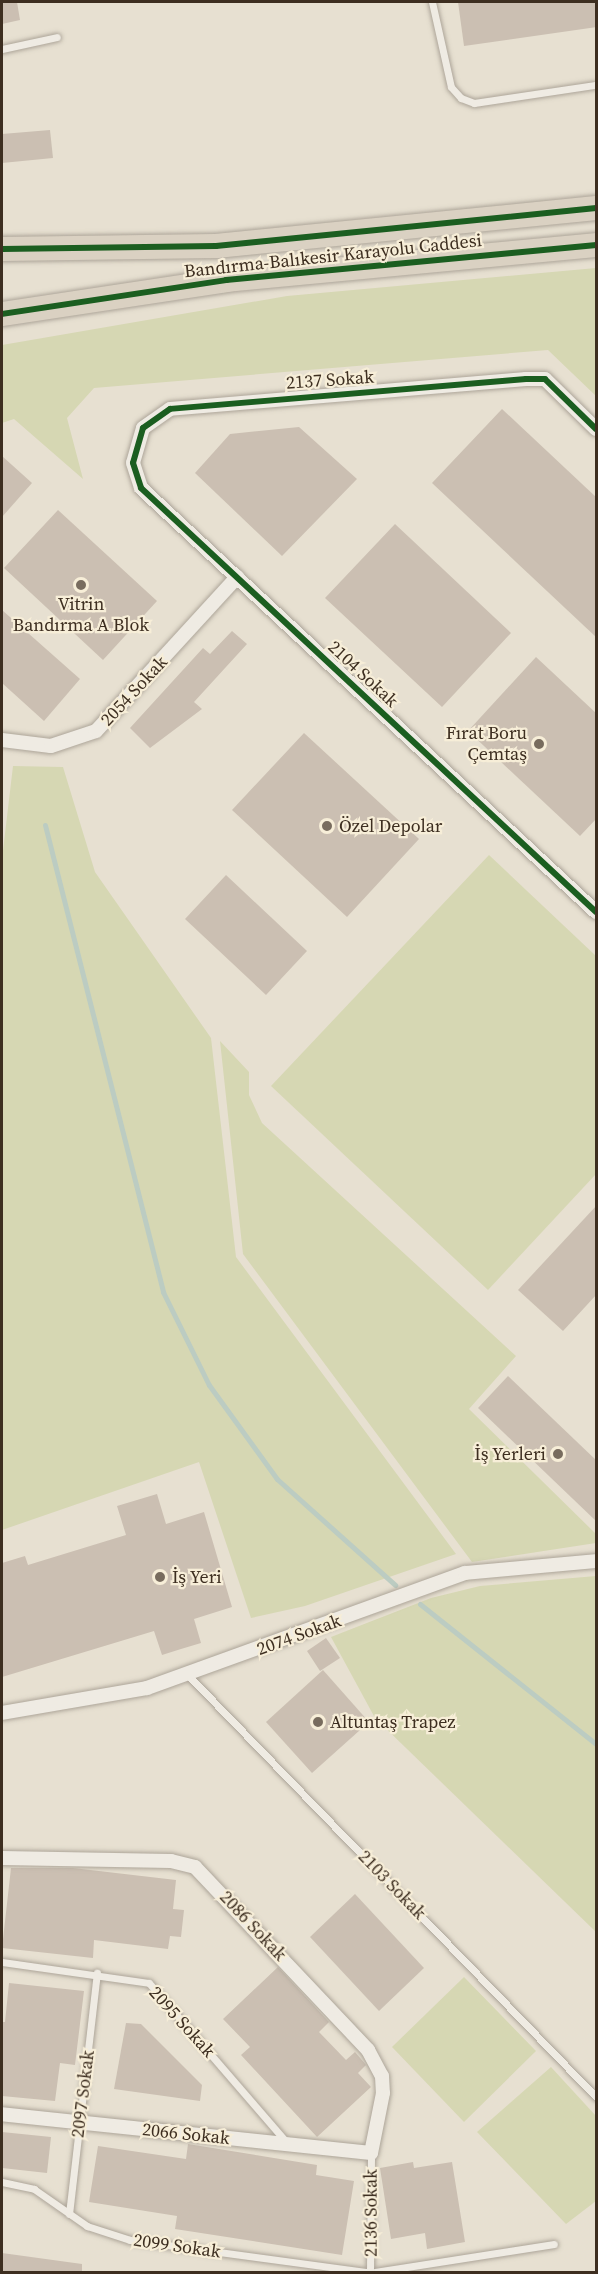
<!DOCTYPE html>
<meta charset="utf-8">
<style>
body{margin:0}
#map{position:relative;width:598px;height:2274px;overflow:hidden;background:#e7e0d1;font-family:"Source Serif 4",serif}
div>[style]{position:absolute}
.green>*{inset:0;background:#d6d7b3}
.stream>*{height:5px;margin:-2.5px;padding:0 2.5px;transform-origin:2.5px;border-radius:2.5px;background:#bcccc2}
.building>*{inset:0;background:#cbbfb2}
.roads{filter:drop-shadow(0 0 2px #ada599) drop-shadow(0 0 2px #ada599)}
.lane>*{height:7px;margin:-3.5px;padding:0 3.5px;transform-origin:3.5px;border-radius:3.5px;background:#efebe3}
.street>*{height:14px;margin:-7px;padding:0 7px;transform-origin:7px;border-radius:7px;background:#efebe3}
.highway>*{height:24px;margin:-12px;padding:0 12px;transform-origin:12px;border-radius:12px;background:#dad1c2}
.cycleway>*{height:6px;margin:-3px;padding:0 3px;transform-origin:3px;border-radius:3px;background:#1b5e20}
.dots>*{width:16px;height:16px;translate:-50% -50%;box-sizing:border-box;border:3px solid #f7eed8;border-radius:50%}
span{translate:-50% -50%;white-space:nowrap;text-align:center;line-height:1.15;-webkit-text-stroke:4.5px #f7eed8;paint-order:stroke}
.street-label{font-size:18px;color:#3d2e20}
.poi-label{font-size:18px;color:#3d2e20}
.right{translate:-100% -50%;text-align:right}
.left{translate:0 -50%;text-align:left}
.frame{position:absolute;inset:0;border:3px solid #3d2e20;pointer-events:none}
</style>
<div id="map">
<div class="green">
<div style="clip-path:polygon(596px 268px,596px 396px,548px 350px,94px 388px,67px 418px,83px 479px,14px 419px,2px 423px,2px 345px,287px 296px)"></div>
<div style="clip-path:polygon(13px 766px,63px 767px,95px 872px,211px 1038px,236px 1257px,456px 1554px,305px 1606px,251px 1618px,199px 1462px,2px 1530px,2px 859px)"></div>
<div style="clip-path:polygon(489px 855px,596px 956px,596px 1174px,488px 1290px,271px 1086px)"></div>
<div style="clip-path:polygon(220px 1041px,249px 1072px,249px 1095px,262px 1123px,516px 1356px,469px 1409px,596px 1534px,596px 1543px,472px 1562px,243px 1254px)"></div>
<div style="clip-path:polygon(596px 1576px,596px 1932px,375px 1718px,331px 1637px,431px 1598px,480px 1586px)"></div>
<div style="clip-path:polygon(464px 1977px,536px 2051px,464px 2122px,392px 2047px)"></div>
<div style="clip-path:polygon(551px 2067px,596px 2116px,596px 2201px,566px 2224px,477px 2132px)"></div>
</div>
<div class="stream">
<div style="left:45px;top:825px;width:482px;rotate:75.8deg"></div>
<div style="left:163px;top:1292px;width:104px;rotate:63.7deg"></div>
<div style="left:209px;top:1385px;width:116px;rotate:54.1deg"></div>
<div style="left:277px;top:1479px;width:159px;rotate:41.9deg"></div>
<div style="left:420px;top:1604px;width:225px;rotate:38.5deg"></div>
</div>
<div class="building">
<div style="clip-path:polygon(2px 2px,17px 2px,20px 20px,2px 24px)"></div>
<div style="clip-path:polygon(458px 2px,597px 2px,597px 27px,464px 46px)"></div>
<div style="clip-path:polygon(50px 130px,53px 158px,2px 163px,2px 134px)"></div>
<div style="clip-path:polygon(502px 409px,597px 498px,597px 638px,432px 483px)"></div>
<div style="clip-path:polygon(299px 427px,357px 479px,282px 556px,195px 473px,230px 434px)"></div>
<div style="clip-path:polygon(2px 456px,32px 483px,2px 517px)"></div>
<div style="clip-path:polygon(58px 510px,157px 601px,103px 660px,4px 568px)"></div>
<div style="clip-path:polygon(395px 524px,511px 633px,442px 707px,325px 598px)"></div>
<div style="clip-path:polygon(2px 610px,80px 679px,44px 721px,2px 683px)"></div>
<div style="clip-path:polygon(232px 631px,247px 644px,194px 702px,202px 709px,150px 748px,130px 728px,203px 648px,210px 654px)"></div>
<div style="clip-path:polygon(536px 657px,597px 714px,597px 818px,580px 836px,468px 731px)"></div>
<div style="clip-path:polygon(304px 733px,419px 839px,347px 917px,232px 810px)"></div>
<div style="clip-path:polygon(226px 875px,307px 951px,266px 995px,185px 919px)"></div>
<div style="clip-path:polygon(597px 1205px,597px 1294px,563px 1331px,518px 1290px)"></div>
<div style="clip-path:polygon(508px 1376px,597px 1461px,597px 1522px,478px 1408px)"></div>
<div style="clip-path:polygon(157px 1494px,166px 1524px,204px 1512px,232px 1607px,194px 1619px,201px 1643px,181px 1649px,162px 1655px,154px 1631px,2px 1677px,2px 1563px,25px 1556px,28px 1565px,126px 1535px,117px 1506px)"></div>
<div style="clip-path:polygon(326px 1638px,340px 1658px,320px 1671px,307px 1651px)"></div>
<div style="clip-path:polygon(323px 1670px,369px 1722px,312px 1773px,266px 1722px)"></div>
<div style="clip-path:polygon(11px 1868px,73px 1868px,176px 1880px,173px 1909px,184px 1910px,181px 1937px,170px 1936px,168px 1949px,94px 1940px,93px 1958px,2px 1948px)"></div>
<div style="clip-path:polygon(355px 1894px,424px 1968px,379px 2011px,310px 1937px)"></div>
<div style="clip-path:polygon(278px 1967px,329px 2022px,319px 2032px,346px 2060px,355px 2052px,366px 2065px,358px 2073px,371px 2087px,317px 2137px,241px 2055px,250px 2047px,223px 2019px)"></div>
<div style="clip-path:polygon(9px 1983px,84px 1991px,75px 2065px,60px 2063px,55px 2101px,2px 2096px,2px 2022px,5px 2022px)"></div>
<div style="clip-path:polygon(126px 2023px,141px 2024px,202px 2085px,200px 2101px,114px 2089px)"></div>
<div style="clip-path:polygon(2px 2132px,51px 2137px,47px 2173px,2px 2168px)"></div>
<div style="clip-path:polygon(188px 2144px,317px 2165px,316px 2175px,354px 2181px,342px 2255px,175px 2229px,177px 2216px,89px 2202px,98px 2146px,186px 2159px)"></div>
<div style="clip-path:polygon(413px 2162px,414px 2168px,452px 2162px,465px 2242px,427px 2249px,425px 2233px,391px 2239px,380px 2168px)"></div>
<div style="clip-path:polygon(2px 2253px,82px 2264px,82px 2272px,2px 2272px)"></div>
</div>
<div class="roads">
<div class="lane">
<div style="left:432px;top:2px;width:87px;rotate:77.4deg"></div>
<div style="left:451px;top:87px;width:15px;rotate:48deg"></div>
<div style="left:461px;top:98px;width:14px;rotate:21deg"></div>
<div style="left:474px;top:103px;width:121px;rotate:-8.5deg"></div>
<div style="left:2px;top:49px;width:56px;rotate:-12.3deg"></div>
<div style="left:186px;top:1673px;width:590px;rotate:45.96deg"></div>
<div style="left:2px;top:1962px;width:148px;rotate:8.1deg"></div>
<div style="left:149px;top:1983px;width:211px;rotate:49.2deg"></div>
<div style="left:2px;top:2182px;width:33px;rotate:12deg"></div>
<div style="left:34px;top:2189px;width:65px;rotate:34.9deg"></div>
<div style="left:87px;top:2226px;width:45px;rotate:18deg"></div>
<div style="left:130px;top:2240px;width:238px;rotate:7.7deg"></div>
<div style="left:69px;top:2214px;width:243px;rotate:-83.4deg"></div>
<div style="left:370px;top:2272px;width:119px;rotate:-89.5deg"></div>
<div style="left:375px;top:2272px;width:181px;rotate:-8.9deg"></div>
</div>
<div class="street">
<div style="left:596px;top:429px;width:71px;rotate:-135.6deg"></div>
<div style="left:545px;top:379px;width:19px;rotate:180deg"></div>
<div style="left:526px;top:379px;width:357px;rotate:175.2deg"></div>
<div style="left:170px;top:409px;width:33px;rotate:145deg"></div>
<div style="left:143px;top:428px;width:36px;rotate:106deg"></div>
<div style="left:133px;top:463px;width:26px;rotate:72deg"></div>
<div style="left:141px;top:488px;width:622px;rotate:42.98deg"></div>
<div style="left:2px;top:740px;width:49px;rotate:7deg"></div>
<div style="left:51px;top:746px;width:47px;rotate:-18.4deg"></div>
<div style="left:96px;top:731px;width:209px;rotate:-47.5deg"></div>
<div style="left:2px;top:1713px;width:147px;rotate:-9.8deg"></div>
<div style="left:147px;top:1688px;width:338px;rotate:-19.9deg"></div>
<div style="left:465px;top:1573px;width:132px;rotate:-5.2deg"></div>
<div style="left:2px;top:1858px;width:169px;rotate:1deg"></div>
<div style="left:171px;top:1861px;width:25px;rotate:14deg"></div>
<div style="left:195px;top:1867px;width:252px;rotate:46.6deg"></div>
<div style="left:368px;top:2050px;width:30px;rotate:62deg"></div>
<div style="left:382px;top:2076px;width:17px;rotate:87deg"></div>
<div style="left:383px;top:2093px;width:61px;rotate:101.3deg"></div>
<div style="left:371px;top:2153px;width:371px;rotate:-174deg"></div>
</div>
<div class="highway">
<div style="left:2px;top:249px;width:214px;rotate:-0.8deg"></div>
<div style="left:216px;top:246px;width:382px;rotate:-5.7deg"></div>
<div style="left:2px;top:314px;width:227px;rotate:-8.6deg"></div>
<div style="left:226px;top:280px;width:372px;rotate:-5.4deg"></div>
</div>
</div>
<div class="cycleway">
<div style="left:2px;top:249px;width:214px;rotate:-0.8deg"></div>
<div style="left:216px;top:246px;width:382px;rotate:-5.7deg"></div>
<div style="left:2px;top:314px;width:227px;rotate:-8.6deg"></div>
<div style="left:226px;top:280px;width:372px;rotate:-5.4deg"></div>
<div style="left:596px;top:429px;width:71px;rotate:-135.6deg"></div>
<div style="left:545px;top:379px;width:19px;rotate:180deg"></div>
<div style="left:526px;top:379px;width:357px;rotate:175.2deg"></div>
<div style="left:170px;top:409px;width:33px;rotate:145deg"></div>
<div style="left:143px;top:428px;width:36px;rotate:106deg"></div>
<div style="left:133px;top:463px;width:26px;rotate:72deg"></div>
<div style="left:141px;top:488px;width:622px;rotate:42.98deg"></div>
</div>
<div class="dots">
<div style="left:81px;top:585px;background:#786c5e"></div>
<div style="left:539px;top:744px;background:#786c5e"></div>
<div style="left:327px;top:826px;background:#786c5e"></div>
<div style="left:558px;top:1454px;background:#786c5e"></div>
<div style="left:160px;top:1577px;background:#786c5e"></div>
<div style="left:318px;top:1722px;background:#786c5e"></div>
</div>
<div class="street-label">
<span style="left:333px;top:256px;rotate:-6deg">Bandırma-Balıkesir Karayolu Caddesi</span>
<span style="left:330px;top:380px;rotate:-4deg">2137 Sokak</span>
<span style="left:363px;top:674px;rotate:43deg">2104 Sokak</span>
<span style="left:134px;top:691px;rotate:-47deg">2054 Sokak</span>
<span style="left:299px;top:1635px;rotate:-20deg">2074 Sokak</span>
<span style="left:392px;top:1885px;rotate:46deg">2103 Sokak</span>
<span style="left:253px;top:1926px;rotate:47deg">2086 Sokak</span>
<span style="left:182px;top:2022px;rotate:48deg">2095 Sokak</span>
<span style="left:83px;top:2094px;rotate:-83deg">2097 Sokak</span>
<span style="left:186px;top:2134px;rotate:6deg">2066 Sokak</span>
<span style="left:371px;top:2213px;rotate:-90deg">2136 Sokak</span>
<span style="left:177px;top:2246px;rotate:8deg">2099 Sokak</span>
</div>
<div class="poi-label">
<span style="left:81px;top:615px">Vitrin<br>Bandırma A Blok</span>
<span class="right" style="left:527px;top:744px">Fırat Boru<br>Çemtaş</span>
<span class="left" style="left:339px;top:826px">Özel Depolar</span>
<span class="right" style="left:546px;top:1454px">İş Yerleri</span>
<span class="left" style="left:172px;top:1577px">İş Yeri</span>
<span class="left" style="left:330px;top:1722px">Altuntaş Trapez</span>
</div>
<div class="frame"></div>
</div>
